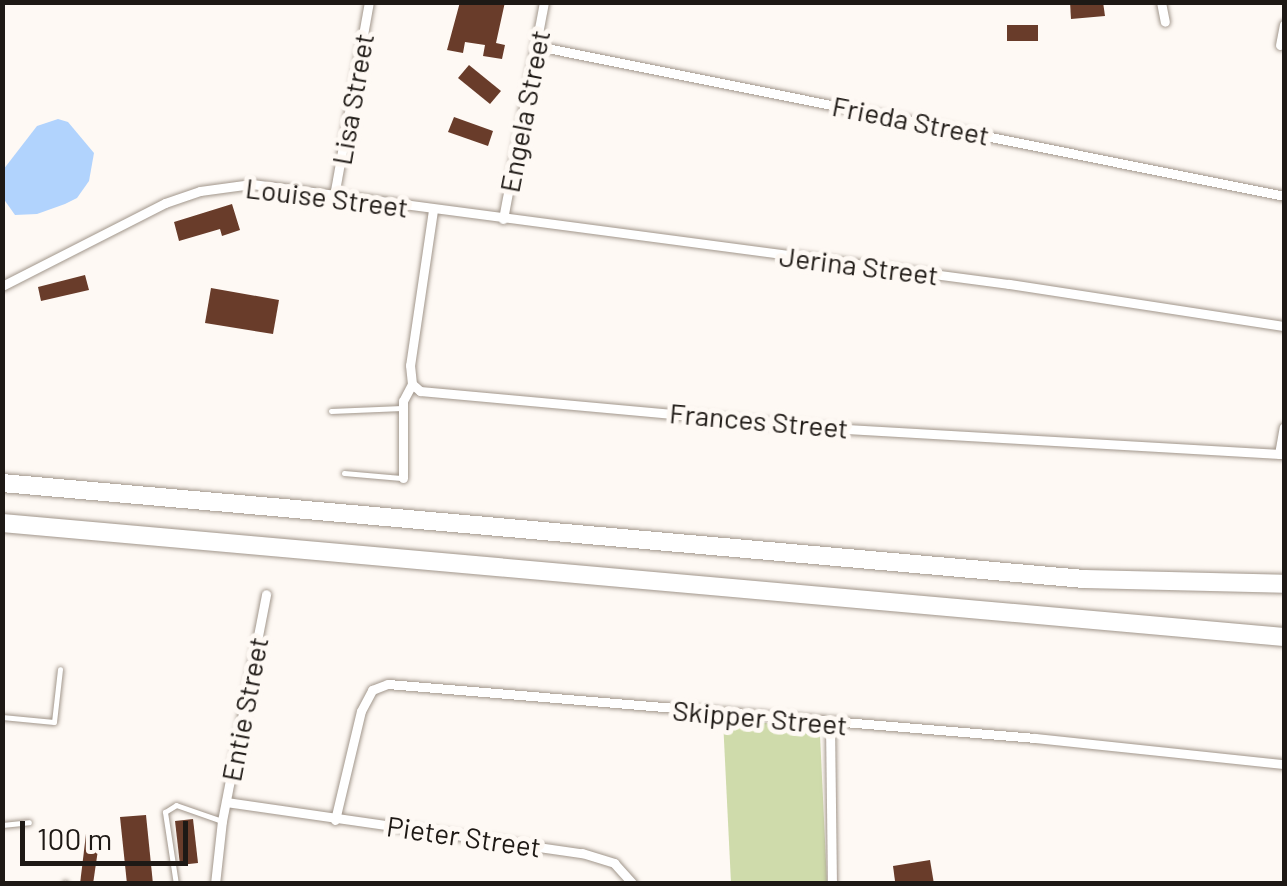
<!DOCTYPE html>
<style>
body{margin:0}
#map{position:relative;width:1287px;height:886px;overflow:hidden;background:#fef9f4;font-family:Barlow,sans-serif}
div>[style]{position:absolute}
.green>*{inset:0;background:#cfdbab}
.water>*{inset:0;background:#b1d3fd}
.building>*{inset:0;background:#693c2a}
.roads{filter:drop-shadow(0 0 2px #a1968b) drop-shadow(0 0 2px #a1968b)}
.service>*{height:5px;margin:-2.5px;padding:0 2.5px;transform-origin:2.5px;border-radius:2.5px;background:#fff}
.minor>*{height:9px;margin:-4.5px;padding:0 4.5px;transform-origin:4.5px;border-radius:4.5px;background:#fff}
.motorway>*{height:18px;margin:-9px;padding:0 9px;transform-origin:9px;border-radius:9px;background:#fff}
span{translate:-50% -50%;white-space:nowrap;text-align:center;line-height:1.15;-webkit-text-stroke:10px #fef9f4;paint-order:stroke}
.street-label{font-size:28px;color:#1e1915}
.frame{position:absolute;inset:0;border:5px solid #1e1915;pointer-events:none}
.scale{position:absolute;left:20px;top:821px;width:168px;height:45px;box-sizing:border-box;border:5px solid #1e1915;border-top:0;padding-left:12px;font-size:30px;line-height:35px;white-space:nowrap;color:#1e1915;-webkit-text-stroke:8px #fef9f4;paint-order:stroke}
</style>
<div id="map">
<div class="green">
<div style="clip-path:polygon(723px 720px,808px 726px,820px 735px,827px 883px,731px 883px)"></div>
</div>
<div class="water">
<div style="clip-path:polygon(58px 119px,68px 122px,94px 153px,89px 181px,77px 198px,65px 204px,37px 214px,15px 215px,3px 198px,3px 170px,37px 126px)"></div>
</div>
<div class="building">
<div style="clip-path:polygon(460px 2px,505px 2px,496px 43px,505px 45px,502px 59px,483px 56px,485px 45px,465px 42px,463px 53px,447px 50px)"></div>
<div style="clip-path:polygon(1070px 2px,1103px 2px,1105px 16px,1071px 19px)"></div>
<div style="clip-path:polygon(1007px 25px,1038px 25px,1038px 41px,1007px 41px)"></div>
<div style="clip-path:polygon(469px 65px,501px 91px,490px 104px,458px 78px)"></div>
<div style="clip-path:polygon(454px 117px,493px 131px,488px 146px,448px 132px)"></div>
<div style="clip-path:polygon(232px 204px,240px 230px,222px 236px,220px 229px,179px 241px,174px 222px)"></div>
<div style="clip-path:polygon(85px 275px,89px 290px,41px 301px,38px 287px)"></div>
<div style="clip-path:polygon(211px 288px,279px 300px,273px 334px,205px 323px)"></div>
<div style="clip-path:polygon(146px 815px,153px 884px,127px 884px,120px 817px)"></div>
<div style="clip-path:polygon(193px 819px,198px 863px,180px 865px,175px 821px)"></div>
<div style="clip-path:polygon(86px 834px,100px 836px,93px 884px,80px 884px)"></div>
<div style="clip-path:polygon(930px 860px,934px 884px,895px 881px,893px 866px)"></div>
</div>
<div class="roads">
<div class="service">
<div style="left:331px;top:411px;width:71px;rotate:-2.4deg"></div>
<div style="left:344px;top:473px;width:57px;rotate:5deg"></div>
<div style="left:2px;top:717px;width:52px;rotate:5.5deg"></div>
<div style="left:54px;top:722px;width:53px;rotate:-83.5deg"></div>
<div style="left:2px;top:825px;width:27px;rotate:-6deg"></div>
<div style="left:65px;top:883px;width:1px;rotate:45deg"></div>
<div style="left:176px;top:884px;width:73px;rotate:-98.7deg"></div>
<div style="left:165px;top:812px;width:13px;rotate:-32deg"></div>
<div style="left:176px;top:805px;width:49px;rotate:19.2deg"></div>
</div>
<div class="minor">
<div style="left:1161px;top:2px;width:20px;rotate:79deg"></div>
<div style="left:1280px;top:45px;width:21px;rotate:-79deg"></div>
<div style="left:537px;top:46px;width:762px;rotate:11.35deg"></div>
<div style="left:334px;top:196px;width:197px;rotate:-79.8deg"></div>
<div style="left:433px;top:210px;width:157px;rotate:98.4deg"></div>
<div style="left:410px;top:365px;width:19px;rotate:84deg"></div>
<div style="left:412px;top:384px;width:11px;rotate:41deg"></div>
<div style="left:420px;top:391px;width:411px;rotate:5.2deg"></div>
<div style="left:829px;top:428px;width:456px;rotate:3.3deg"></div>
<div style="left:503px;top:219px;width:221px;rotate:-79.3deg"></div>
<div style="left:2px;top:286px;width:183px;rotate:-27deg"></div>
<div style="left:165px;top:203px;width:37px;rotate:-19deg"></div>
<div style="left:200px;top:191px;width:52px;rotate:-7.7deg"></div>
<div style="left:252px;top:184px;width:764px;rotate:7.53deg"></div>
<div style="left:1009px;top:284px;width:278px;rotate:8.7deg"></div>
<div style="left:1279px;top:454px;width:27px;rotate:-80deg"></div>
<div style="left:403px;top:478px;width:77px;rotate:-90deg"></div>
<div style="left:403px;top:401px;width:19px;rotate:-62deg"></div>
<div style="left:830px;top:723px;width:161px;rotate:89.3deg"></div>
<div style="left:226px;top:802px;width:360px;rotate:8.2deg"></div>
<div style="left:582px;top:853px;width:34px;rotate:17deg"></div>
<div style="left:614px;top:863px;width:28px;rotate:48deg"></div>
<div style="left:335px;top:820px;width:112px;rotate:-76.6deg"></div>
<div style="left:361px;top:711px;width:24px;rotate:-62deg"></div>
<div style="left:372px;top:690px;width:17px;rotate:-21deg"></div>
<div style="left:388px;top:684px;width:649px;rotate:4.77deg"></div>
<div style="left:1035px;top:738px;width:250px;rotate:6deg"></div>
<div style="left:215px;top:884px;width:63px;rotate:-83.7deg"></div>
<div style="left:222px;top:821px;width:231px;rotate:-79deg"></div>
</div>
<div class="motorway">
<div style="left:2px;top:483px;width:1087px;rotate:5.07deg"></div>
<div style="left:1085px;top:579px;width:199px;rotate:1.4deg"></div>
<div style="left:2px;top:523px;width:1287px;rotate:5.08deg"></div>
</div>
</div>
<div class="street-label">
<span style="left:352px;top:99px;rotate:-80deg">Lisa Street</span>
<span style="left:524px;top:111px;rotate:-79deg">Engela Street</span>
<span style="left:911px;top:120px;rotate:11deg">Frieda Street</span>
<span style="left:327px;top:197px;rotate:7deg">Louise Street</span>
<span style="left:859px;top:265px;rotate:7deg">Jerina Street</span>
<span style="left:759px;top:420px;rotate:5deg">Frances Street</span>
<span style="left:244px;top:709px;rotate:-79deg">Entie Street</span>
<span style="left:760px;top:717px;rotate:5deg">Skipper Street</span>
<span style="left:464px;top:836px;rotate:8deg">Pieter Street</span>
</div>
<div class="frame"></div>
<div class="scale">100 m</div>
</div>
